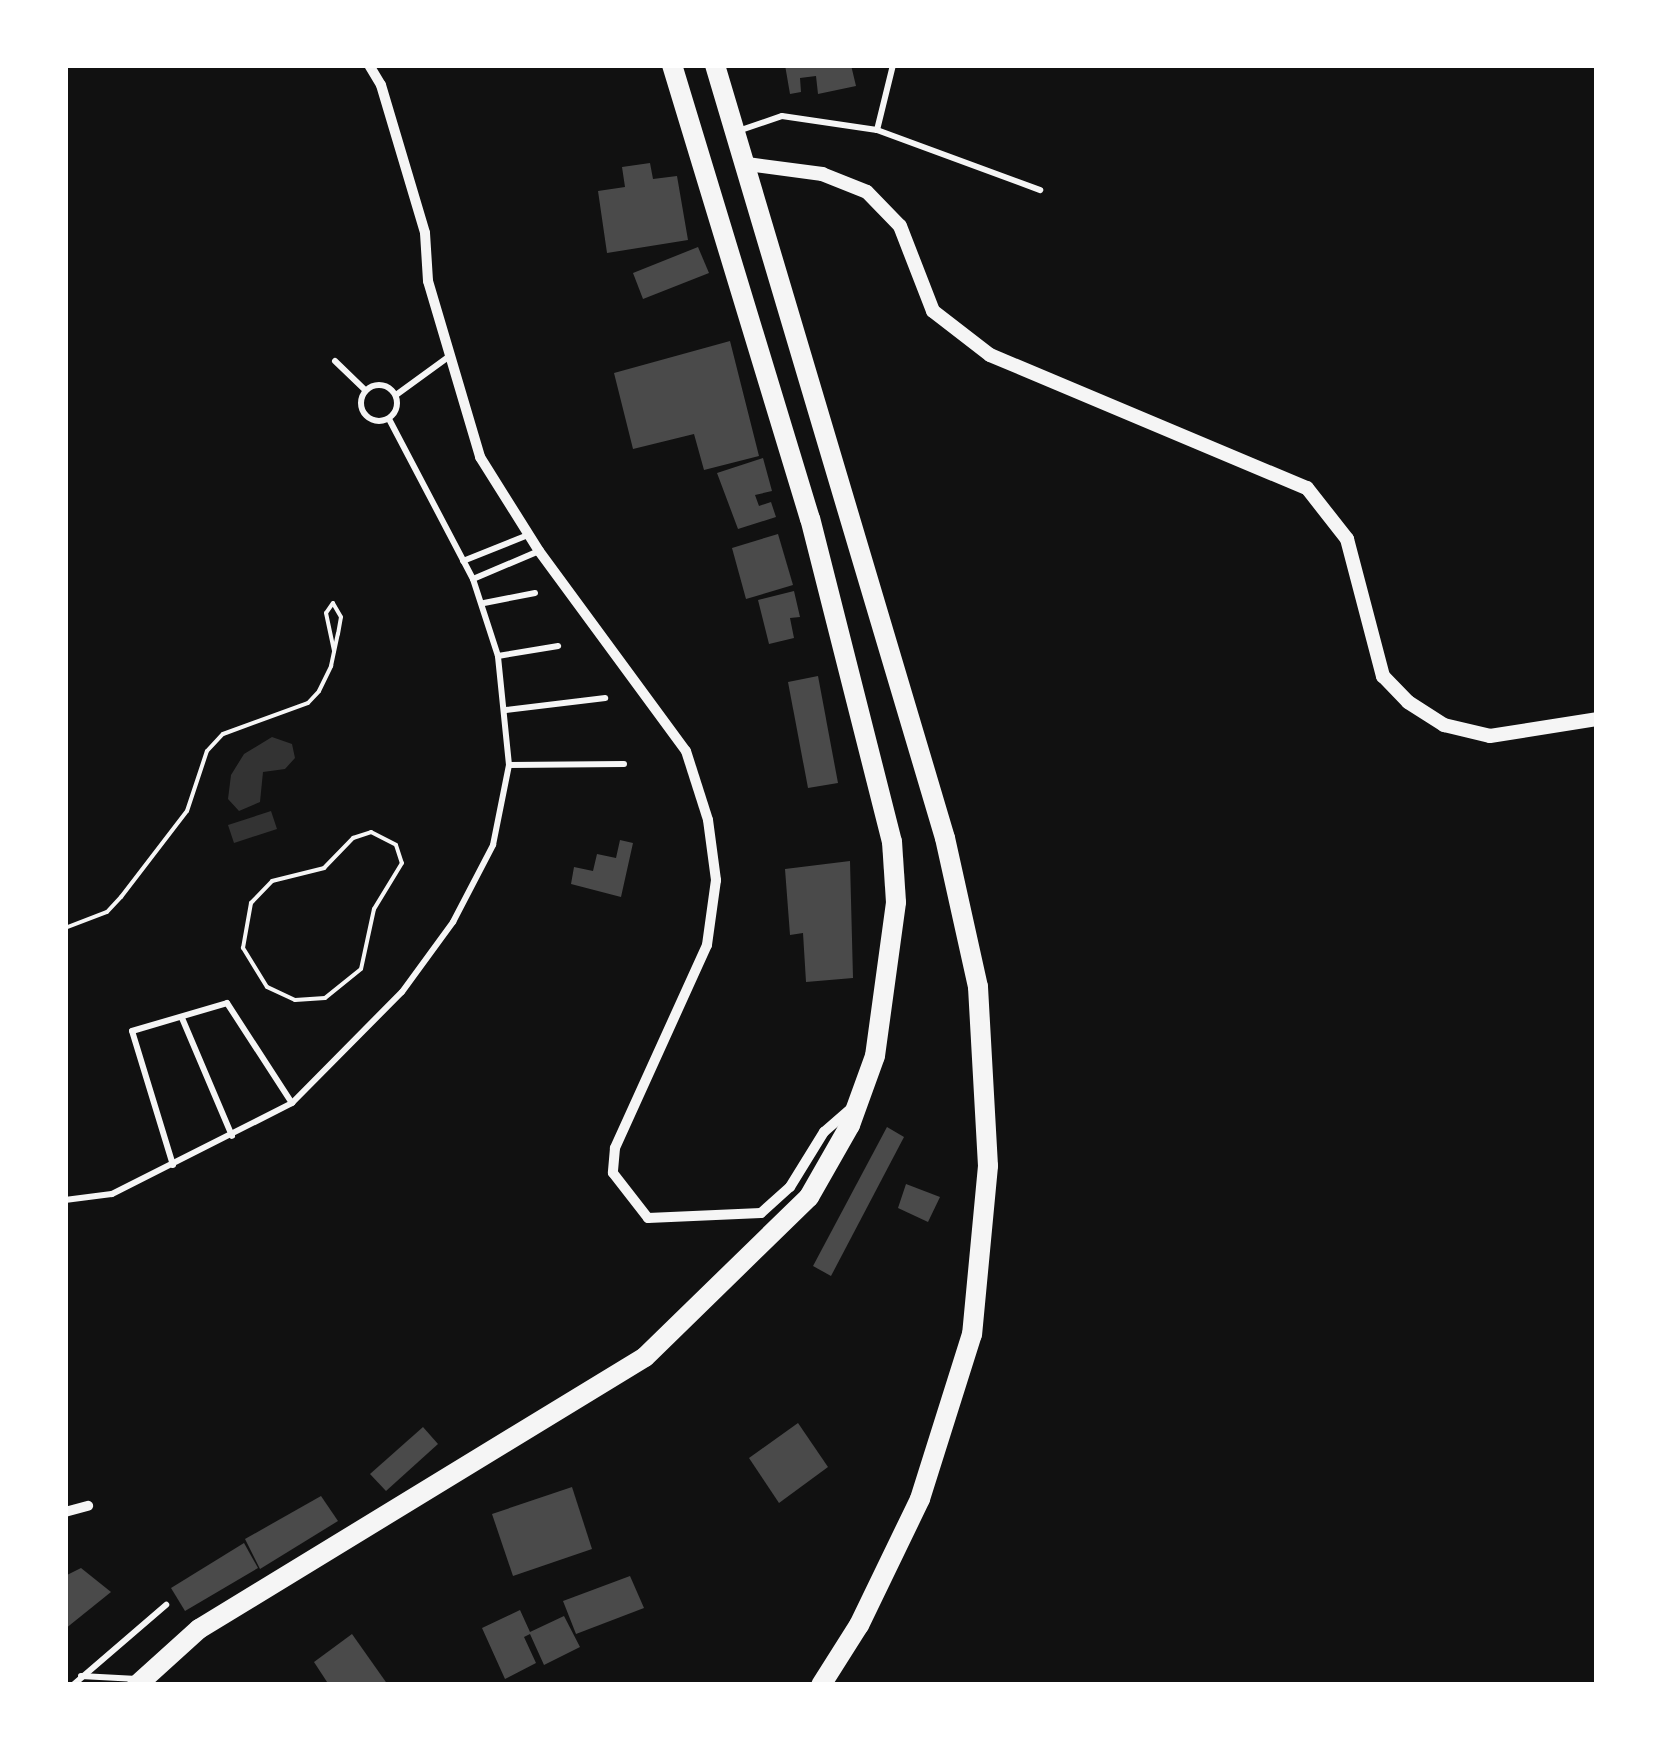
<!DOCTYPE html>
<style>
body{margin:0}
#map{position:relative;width:1662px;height:1750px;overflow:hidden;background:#111;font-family:"Public Sans",sans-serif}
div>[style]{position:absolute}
.water>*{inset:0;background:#333}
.building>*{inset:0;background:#4a4a4a}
.path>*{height:4px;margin:-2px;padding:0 2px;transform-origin:2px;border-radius:2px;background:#f5f5f5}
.service>*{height:6px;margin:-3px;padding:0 3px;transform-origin:3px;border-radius:3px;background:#f5f5f5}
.service>.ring{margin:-3px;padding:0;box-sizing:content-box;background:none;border:6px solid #f5f5f5;border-radius:50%}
.minor>*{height:10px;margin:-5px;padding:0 5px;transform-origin:5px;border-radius:5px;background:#f5f5f5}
.tertiary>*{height:14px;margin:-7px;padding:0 7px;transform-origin:7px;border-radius:7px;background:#f5f5f5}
.trunk>*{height:20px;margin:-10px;padding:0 10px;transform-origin:10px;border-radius:10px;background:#f5f5f5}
span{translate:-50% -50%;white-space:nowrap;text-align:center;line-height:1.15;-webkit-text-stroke:10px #fff;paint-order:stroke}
.frame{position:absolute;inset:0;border:68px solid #fff;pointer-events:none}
</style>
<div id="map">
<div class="water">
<div style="clip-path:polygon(272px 737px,292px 744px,295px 758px,285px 769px,263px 772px,260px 802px,239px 811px,228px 799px,231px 775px,244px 754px)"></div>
<div style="clip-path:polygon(271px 811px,277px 829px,234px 843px,228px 825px)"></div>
</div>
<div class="building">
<div style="clip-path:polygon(785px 65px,851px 65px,856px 86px,818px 94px,816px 76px,800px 78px,801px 92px,790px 94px)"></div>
<div style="clip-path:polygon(650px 163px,653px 179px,677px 176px,688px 240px,607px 253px,598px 191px,625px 187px,622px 167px)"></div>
<div style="clip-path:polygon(698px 247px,709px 273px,643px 299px,633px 273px)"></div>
<div style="clip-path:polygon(730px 341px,759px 456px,704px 470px,694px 434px,633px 449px,614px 373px)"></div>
<div style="clip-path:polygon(763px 458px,772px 491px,755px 495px,759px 506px,771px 502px,776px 517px,738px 529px,717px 473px)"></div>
<div style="clip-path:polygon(778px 534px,793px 585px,746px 599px,732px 548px)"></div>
<div style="clip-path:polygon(794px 591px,800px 617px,790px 618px,794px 638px,769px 644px,758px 600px)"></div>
<div style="clip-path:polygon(818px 676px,838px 783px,808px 788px,788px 682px)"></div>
<div style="clip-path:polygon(620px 840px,633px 843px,621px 897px,571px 884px,574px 867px,593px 871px,597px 854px,616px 858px)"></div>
<div style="clip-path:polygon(850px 861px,853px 978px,806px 982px,803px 933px,790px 935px,785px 869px)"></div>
<div style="clip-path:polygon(887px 1127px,904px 1137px,831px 1276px,813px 1266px)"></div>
<div style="clip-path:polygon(906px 1184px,940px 1197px,928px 1222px,898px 1208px)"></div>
<div style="clip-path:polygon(798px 1423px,828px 1467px,779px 1503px,749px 1458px)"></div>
<div style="clip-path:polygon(423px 1427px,438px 1444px,386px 1491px,370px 1474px)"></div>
<div style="clip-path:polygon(572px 1487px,592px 1549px,513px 1576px,492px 1514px)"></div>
<div style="clip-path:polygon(321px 1496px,338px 1521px,260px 1569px,245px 1539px)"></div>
<div style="clip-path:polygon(244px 1543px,258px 1568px,185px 1611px,171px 1588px)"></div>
<div style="clip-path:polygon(81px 1568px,111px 1592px,65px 1629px,65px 1576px)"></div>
<div style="clip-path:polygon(630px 1576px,644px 1608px,576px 1634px,563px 1601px)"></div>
<div style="clip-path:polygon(520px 1610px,530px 1632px,564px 1616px,580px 1647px,544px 1665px,530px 1634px,524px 1637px,536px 1663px,505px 1679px,482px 1628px)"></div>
<div style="clip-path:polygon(352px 1634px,388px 1685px,329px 1685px,314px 1662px)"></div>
</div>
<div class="path">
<div style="left:371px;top:832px;width:28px;rotate:27deg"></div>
<div style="left:396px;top:845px;width:19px;rotate:72deg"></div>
<div style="left:402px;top:863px;width:54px;rotate:121.3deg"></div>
<div style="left:374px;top:909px;width:61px;rotate:102.2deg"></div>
<div style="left:361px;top:969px;width:46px;rotate:141.1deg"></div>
<div style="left:325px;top:998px;width:30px;rotate:176deg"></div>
<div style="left:295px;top:1000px;width:31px;rotate:-155deg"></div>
<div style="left:267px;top:987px;width:46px;rotate:-121.6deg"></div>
<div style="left:243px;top:948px;width:46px;rotate:-79.9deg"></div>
<div style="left:251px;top:903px;width:30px;rotate:-46deg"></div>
<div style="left:272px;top:881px;width:54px;rotate:-14deg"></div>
<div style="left:324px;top:868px;width:42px;rotate:-46deg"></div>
<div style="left:353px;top:838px;width:19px;rotate:-18deg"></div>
<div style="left:65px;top:928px;width:45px;rotate:-20.9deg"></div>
<div style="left:107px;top:912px;width:21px;rotate:-47deg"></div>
<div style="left:121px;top:897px;width:108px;rotate:-52.5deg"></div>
<div style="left:187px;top:811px;width:63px;rotate:-71.6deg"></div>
<div style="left:207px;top:751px;width:23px;rotate:-47deg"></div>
<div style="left:223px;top:734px;width:90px;rotate:-20deg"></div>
<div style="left:308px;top:703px;width:16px;rotate:-47deg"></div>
<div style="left:319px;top:691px;width:28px;rotate:-64deg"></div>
<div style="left:331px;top:666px;width:33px;rotate:-78deg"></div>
<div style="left:338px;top:634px;width:17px;rotate:-80deg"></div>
<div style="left:341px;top:617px;width:16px;rotate:-120deg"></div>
<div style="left:333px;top:603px;width:12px;rotate:125deg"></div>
<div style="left:326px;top:613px;width:39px;rotate:78deg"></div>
</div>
<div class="service">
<div style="left:877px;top:130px;width:67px;rotate:-76.2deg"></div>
<div style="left:738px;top:131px;width:46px;rotate:-18.8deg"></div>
<div style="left:782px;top:116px;width:96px;rotate:8.4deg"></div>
<div style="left:877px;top:130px;width:174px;rotate:20.2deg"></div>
<div style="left:335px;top:361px;width:42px;rotate:44deg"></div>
<div class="ring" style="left:361px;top:385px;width:30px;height:30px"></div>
<div style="left:396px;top:395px;width:68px;rotate:-36deg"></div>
<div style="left:463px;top:561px;width:70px;rotate:-21.8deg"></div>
<div style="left:473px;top:579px;width:72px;rotate:-23deg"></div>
<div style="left:484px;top:603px;width:52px;rotate:-11.1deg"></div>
<div style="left:498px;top:656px;width:61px;rotate:-9.5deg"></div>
<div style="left:506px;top:710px;width:100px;rotate:-6.9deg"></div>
<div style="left:509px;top:765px;width:115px;rotate:-0.5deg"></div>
<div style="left:182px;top:1018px;width:128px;rotate:67deg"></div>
<div style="left:173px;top:1165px;width:140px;rotate:-107deg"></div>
<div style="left:132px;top:1031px;width:99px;rotate:-16.4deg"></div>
<div style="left:227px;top:1003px;width:119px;rotate:57deg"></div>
<div style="left:65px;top:1200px;width:47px;rotate:-7.3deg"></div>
<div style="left:112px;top:1194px;width:202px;rotate:-26.8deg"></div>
<div style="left:292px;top:1103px;width:156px;rotate:-45.3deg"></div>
<div style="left:402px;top:992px;width:87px;rotate:-53.9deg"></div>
<div style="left:453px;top:922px;width:87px;rotate:-62.5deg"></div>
<div style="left:493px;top:845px;width:82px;rotate:-78.7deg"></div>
<div style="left:509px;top:765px;width:110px;rotate:-95.8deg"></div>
<div style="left:498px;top:656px;width:81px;rotate:-108deg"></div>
<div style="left:473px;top:579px;width:181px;rotate:-117.7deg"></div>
<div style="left:81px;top:1676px;width:56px;rotate:3.1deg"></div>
<div style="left:73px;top:1685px;width:123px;rotate:-40.7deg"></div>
</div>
<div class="minor">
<div style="left:369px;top:65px;width:23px;rotate:59deg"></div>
<div style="left:381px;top:85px;width:154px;rotate:73.4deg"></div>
<div style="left:425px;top:233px;width:48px;rotate:86.4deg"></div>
<div style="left:428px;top:281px;width:184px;rotate:73.5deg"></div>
<div style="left:480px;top:457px;width:111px;rotate:57.9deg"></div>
<div style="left:539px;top:551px;width:248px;rotate:53.7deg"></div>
<div style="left:686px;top:751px;width:72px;rotate:72.3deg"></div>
<div style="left:708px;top:820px;width:61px;rotate:82.4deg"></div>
<div style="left:716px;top:880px;width:66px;rotate:97.9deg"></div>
<div style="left:707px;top:945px;width:223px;rotate:114.4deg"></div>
<div style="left:615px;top:1148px;width:25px;rotate:95deg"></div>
<div style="left:613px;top:1173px;width:57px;rotate:52.1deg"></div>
<div style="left:648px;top:1218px;width:113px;rotate:-2.5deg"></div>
<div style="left:761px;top:1213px;width:39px;rotate:-42deg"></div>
<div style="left:790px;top:1187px;width:65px;rotate:-58.3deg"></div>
<div style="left:824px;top:1132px;width:38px;rotate:-41deg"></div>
<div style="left:65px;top:1512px;width:24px;rotate:-15deg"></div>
</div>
<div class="tertiary">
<div style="left:747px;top:164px;width:76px;rotate:7.6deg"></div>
<div style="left:822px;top:174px;width:48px;rotate:21.8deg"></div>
<div style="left:867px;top:192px;width:47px;rotate:45.9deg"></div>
<div style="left:900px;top:226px;width:91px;rotate:68.8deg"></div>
<div style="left:933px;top:311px;width:72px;rotate:37.7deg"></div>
<div style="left:990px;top:355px;width:344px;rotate:22.8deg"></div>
<div style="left:1307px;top:488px;width:65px;rotate:51.9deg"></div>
<div style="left:1347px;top:539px;width:142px;rotate:75.3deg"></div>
<div style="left:1383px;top:676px;width:36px;rotate:46deg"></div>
<div style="left:1408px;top:702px;width:43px;rotate:32.6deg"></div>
<div style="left:1444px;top:725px;width:47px;rotate:13.4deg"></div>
<div style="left:1490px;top:736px;width:108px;rotate:-9deg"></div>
</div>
<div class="trunk">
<div style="left:715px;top:65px;width:806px;rotate:73.43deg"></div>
<div style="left:945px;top:838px;width:153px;rotate:77.5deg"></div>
<div style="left:978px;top:987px;width:179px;rotate:86.8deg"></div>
<div style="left:988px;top:1166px;width:169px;rotate:95.4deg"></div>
<div style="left:972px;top:1334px;width:173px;rotate:107.5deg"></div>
<div style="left:920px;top:1499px;width:140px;rotate:115.8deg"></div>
<div style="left:859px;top:1625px;width:71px;rotate:122.3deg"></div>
<div style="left:137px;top:1685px;width:84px;rotate:-42.1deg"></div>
<div style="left:199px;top:1629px;width:522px;rotate:-31.38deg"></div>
<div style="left:645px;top:1357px;width:229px;rotate:-44.3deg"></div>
<div style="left:809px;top:1197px;width:83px;rotate:-60.3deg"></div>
<div style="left:850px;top:1125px;width:73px;rotate:-70.1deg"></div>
<div style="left:875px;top:1056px;width:155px;rotate:-82.2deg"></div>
<div style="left:896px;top:902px;width:60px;rotate:-93.8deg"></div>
<div style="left:892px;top:842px;width:333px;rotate:-104.2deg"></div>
<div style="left:810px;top:519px;width:475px;rotate:-106.9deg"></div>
</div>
<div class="frame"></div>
</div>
